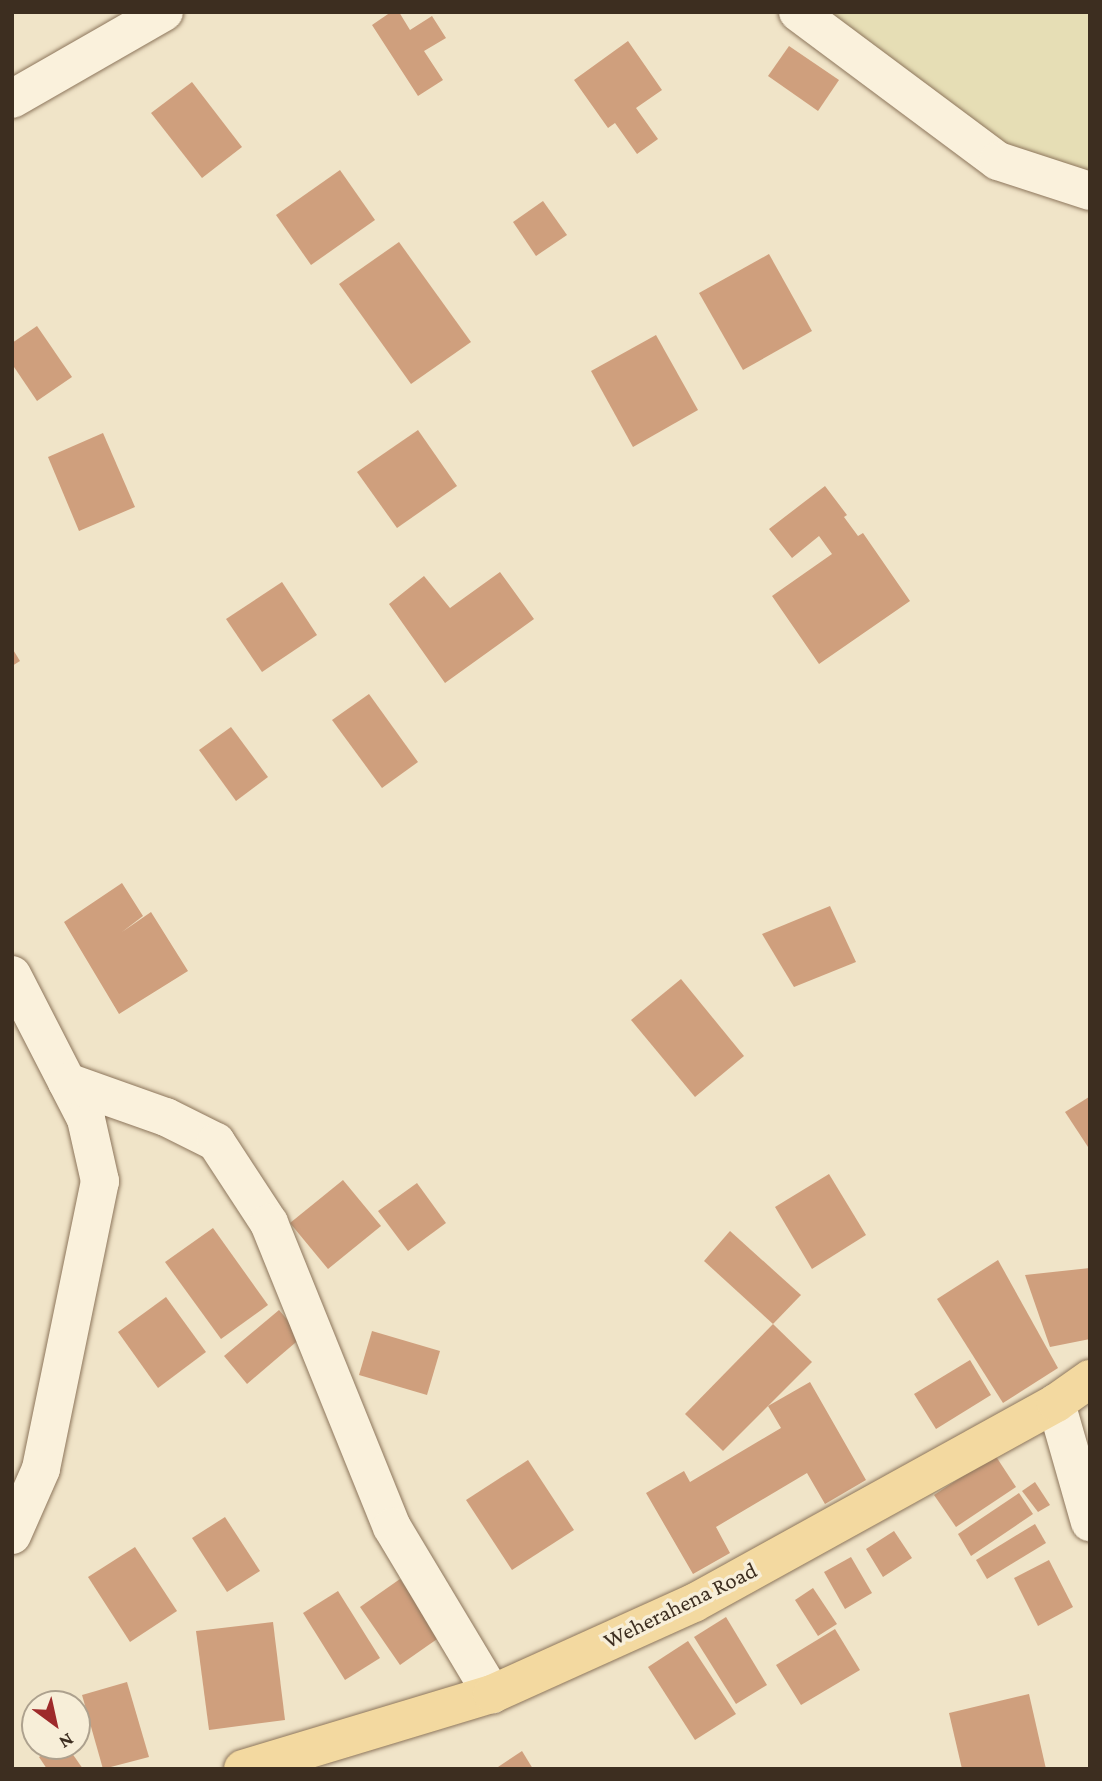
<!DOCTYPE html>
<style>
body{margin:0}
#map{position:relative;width:1102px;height:1781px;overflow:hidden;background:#f0e4c8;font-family:"Crimson Pro",serif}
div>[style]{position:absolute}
.farmland>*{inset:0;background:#e6deb5}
.building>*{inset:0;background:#cf9f7d}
.roads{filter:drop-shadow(0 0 2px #8d765c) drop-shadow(0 0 2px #8d765c)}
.minor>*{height:38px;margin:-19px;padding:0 19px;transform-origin:19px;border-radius:19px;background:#faf1dc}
.major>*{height:38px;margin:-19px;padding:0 19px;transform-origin:19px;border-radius:19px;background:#f3d9a0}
span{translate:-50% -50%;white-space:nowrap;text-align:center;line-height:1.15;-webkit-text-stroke:7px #f7eed8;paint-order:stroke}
.street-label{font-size:23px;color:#3d2e20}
.frame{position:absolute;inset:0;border:14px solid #3d2e20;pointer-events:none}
.north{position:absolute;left:21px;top:1690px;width:70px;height:70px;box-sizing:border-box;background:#f7eed8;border:2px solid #ada18e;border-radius:50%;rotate:147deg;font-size:19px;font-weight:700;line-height:28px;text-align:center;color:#3d2e20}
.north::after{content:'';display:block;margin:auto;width:24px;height:32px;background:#9e2a2b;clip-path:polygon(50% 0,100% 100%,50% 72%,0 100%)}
</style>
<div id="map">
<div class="farmland">
<div style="clip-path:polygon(824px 12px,1090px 12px,1090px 182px,997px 140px)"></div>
</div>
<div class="building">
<div style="clip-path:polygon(391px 12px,399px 12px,410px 30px,432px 16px,446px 38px,424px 51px,443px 80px,418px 96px,372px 25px)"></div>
<div style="clip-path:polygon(628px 41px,662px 90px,636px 108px,658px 139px,637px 154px,615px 123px,608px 128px,574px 80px)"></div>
<div style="clip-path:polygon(789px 46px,839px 80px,818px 111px,768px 76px)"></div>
<div style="clip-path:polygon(192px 82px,242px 147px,202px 178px,151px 113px)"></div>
<div style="clip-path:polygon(340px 170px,375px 220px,311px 265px,276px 215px)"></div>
<div style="clip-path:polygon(543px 201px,567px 235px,536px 256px,513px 222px)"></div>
<div style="clip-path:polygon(399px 242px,471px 342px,411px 384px,339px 284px)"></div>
<div style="clip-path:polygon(769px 254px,812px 331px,743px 370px,699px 293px)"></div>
<div style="clip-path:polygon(37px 326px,72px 377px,37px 401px,12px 364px,12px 343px)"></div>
<div style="clip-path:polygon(656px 335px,698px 410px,633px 447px,591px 371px)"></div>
<div style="clip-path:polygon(418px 430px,457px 486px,397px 528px,357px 472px)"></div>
<div style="clip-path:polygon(103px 433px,135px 507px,79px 531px,48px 457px)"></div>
<div style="clip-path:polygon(825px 486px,847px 515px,844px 517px,858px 536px,863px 533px,910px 601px,819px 664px,772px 596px,832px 554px,819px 536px,792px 558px,769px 529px)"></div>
<div style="clip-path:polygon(500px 572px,534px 619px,445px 683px,389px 604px,424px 576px,450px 608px)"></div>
<div style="clip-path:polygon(282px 582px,317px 635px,262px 672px,226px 619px)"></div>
<div style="clip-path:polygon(12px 648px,20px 661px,12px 666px)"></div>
<div style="clip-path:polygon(369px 694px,418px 762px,382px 788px,332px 720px)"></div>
<div style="clip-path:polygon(231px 727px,268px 777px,236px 801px,199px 750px)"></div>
<div style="clip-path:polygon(122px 883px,143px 916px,122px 932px,151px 912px,188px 971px,119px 1014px,64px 922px)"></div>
<div style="clip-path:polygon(830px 906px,856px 962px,794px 987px,762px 934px)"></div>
<div style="clip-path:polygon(681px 979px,744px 1056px,695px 1097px,631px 1020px)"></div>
<div style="clip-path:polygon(1089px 1097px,1090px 1099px,1090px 1150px,1065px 1112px)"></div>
<div style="clip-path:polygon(829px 1174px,866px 1235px,812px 1269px,775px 1207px)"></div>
<div style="clip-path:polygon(343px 1180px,381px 1226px,328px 1269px,290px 1223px)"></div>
<div style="clip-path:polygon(417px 1183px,446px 1223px,408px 1251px,378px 1211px)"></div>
<div style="clip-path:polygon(213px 1228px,268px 1305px,221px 1339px,165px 1262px)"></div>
<div style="clip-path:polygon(730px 1231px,801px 1295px,773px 1324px,704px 1261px)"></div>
<div style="clip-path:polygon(998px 1260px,1058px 1368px,1003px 1403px,937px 1299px)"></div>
<div style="clip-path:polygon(1090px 1268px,1090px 1339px,1050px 1347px,1025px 1275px)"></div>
<div style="clip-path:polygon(166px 1297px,206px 1352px,158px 1388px,118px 1332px)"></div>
<div style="clip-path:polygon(279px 1310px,302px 1337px,247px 1384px,224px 1356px)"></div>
<div style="clip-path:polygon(773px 1324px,812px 1362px,723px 1451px,685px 1414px)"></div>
<div style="clip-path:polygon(372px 1331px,440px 1351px,427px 1395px,359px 1375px)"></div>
<div style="clip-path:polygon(970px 1360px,991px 1395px,936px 1429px,914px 1394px)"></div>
<div style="clip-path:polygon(810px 1382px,866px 1480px,825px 1504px,807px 1473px,716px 1527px,730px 1553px,693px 1574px,646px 1493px,684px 1471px,690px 1482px,781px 1428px,768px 1406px)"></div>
<div style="clip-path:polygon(995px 1455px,1016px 1487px,956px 1527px,934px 1495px)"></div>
<div style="clip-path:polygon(528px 1460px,574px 1530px,512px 1570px,466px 1500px)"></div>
<div style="clip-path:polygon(1035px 1482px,1050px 1505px,1038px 1512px,1022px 1491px)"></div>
<div style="clip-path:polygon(1019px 1493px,1033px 1514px,971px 1556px,958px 1534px)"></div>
<div style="clip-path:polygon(225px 1517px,260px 1571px,227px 1592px,192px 1538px)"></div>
<div style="clip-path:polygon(1035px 1524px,1046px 1543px,987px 1579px,976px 1560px)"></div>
<div style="clip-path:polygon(894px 1531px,912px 1558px,883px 1577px,866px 1549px)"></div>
<div style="clip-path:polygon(135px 1547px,177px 1611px,130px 1642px,88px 1577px)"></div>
<div style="clip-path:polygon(851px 1557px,872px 1593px,845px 1609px,824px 1572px)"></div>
<div style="clip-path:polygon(1049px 1560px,1073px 1607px,1038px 1626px,1014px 1578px)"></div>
<div style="clip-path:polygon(400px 1579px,440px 1637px,400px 1665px,360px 1607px)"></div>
<div style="clip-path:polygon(813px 1588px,837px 1624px,818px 1636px,795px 1600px)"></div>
<div style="clip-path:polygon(338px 1591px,380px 1658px,345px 1680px,303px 1613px)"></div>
<div style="clip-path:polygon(726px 1617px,767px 1685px,736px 1704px,694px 1637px)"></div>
<div style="clip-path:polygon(273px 1622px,285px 1720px,209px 1730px,196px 1631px)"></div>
<div style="clip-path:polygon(835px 1629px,860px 1670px,801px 1705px,776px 1665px)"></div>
<div style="clip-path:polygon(688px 1641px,736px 1714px,695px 1740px,648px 1667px)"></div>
<div style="clip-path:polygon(127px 1682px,149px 1757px,103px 1769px,82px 1695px)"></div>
<div style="clip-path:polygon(1029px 1694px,1046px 1769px,962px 1769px,949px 1713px)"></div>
<div style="clip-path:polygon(56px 1746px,67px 1746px,83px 1769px,47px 1769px,39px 1757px)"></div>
<div style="clip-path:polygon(522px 1751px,533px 1769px,495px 1769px)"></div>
</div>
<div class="roads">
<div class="minor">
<div style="left:798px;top:12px;width:249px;rotate:36.7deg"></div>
<div style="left:998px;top:161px;width:97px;rotate:18.1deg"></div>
<div style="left:12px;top:99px;width:175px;rotate:-29.8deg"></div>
<div style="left:12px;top:975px;width:162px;rotate:62.8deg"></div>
<div style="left:86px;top:1119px;width:64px;rotate:77.3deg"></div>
<div style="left:100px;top:1181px;width:294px;rotate:101.6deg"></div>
<div style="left:41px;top:1469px;width:72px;rotate:113.7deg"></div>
<div style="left:67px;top:1082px;width:105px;rotate:19.5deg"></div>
<div style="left:166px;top:1117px;width:56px;rotate:26.6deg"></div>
<div style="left:216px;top:1142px;width:97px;rotate:56.8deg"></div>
<div style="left:269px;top:1223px;width:328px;rotate:68deg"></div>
<div style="left:392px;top:1527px;width:195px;rotate:59.1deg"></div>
<div style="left:1056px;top:1403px;width:124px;rotate:74.1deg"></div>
</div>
<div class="major">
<div style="left:243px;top:1769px;width:260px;rotate:-16.8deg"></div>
<div style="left:492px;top:1694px;width:222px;rotate:-24.3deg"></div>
<div style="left:694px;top:1603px;width:414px;rotate:-28.9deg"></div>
<div style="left:1056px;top:1403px;width:42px;rotate:-35.2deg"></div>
</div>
</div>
<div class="street-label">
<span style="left:680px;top:1605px;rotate:-26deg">Weherahena Road</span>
</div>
<div class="frame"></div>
<div class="north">N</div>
</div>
